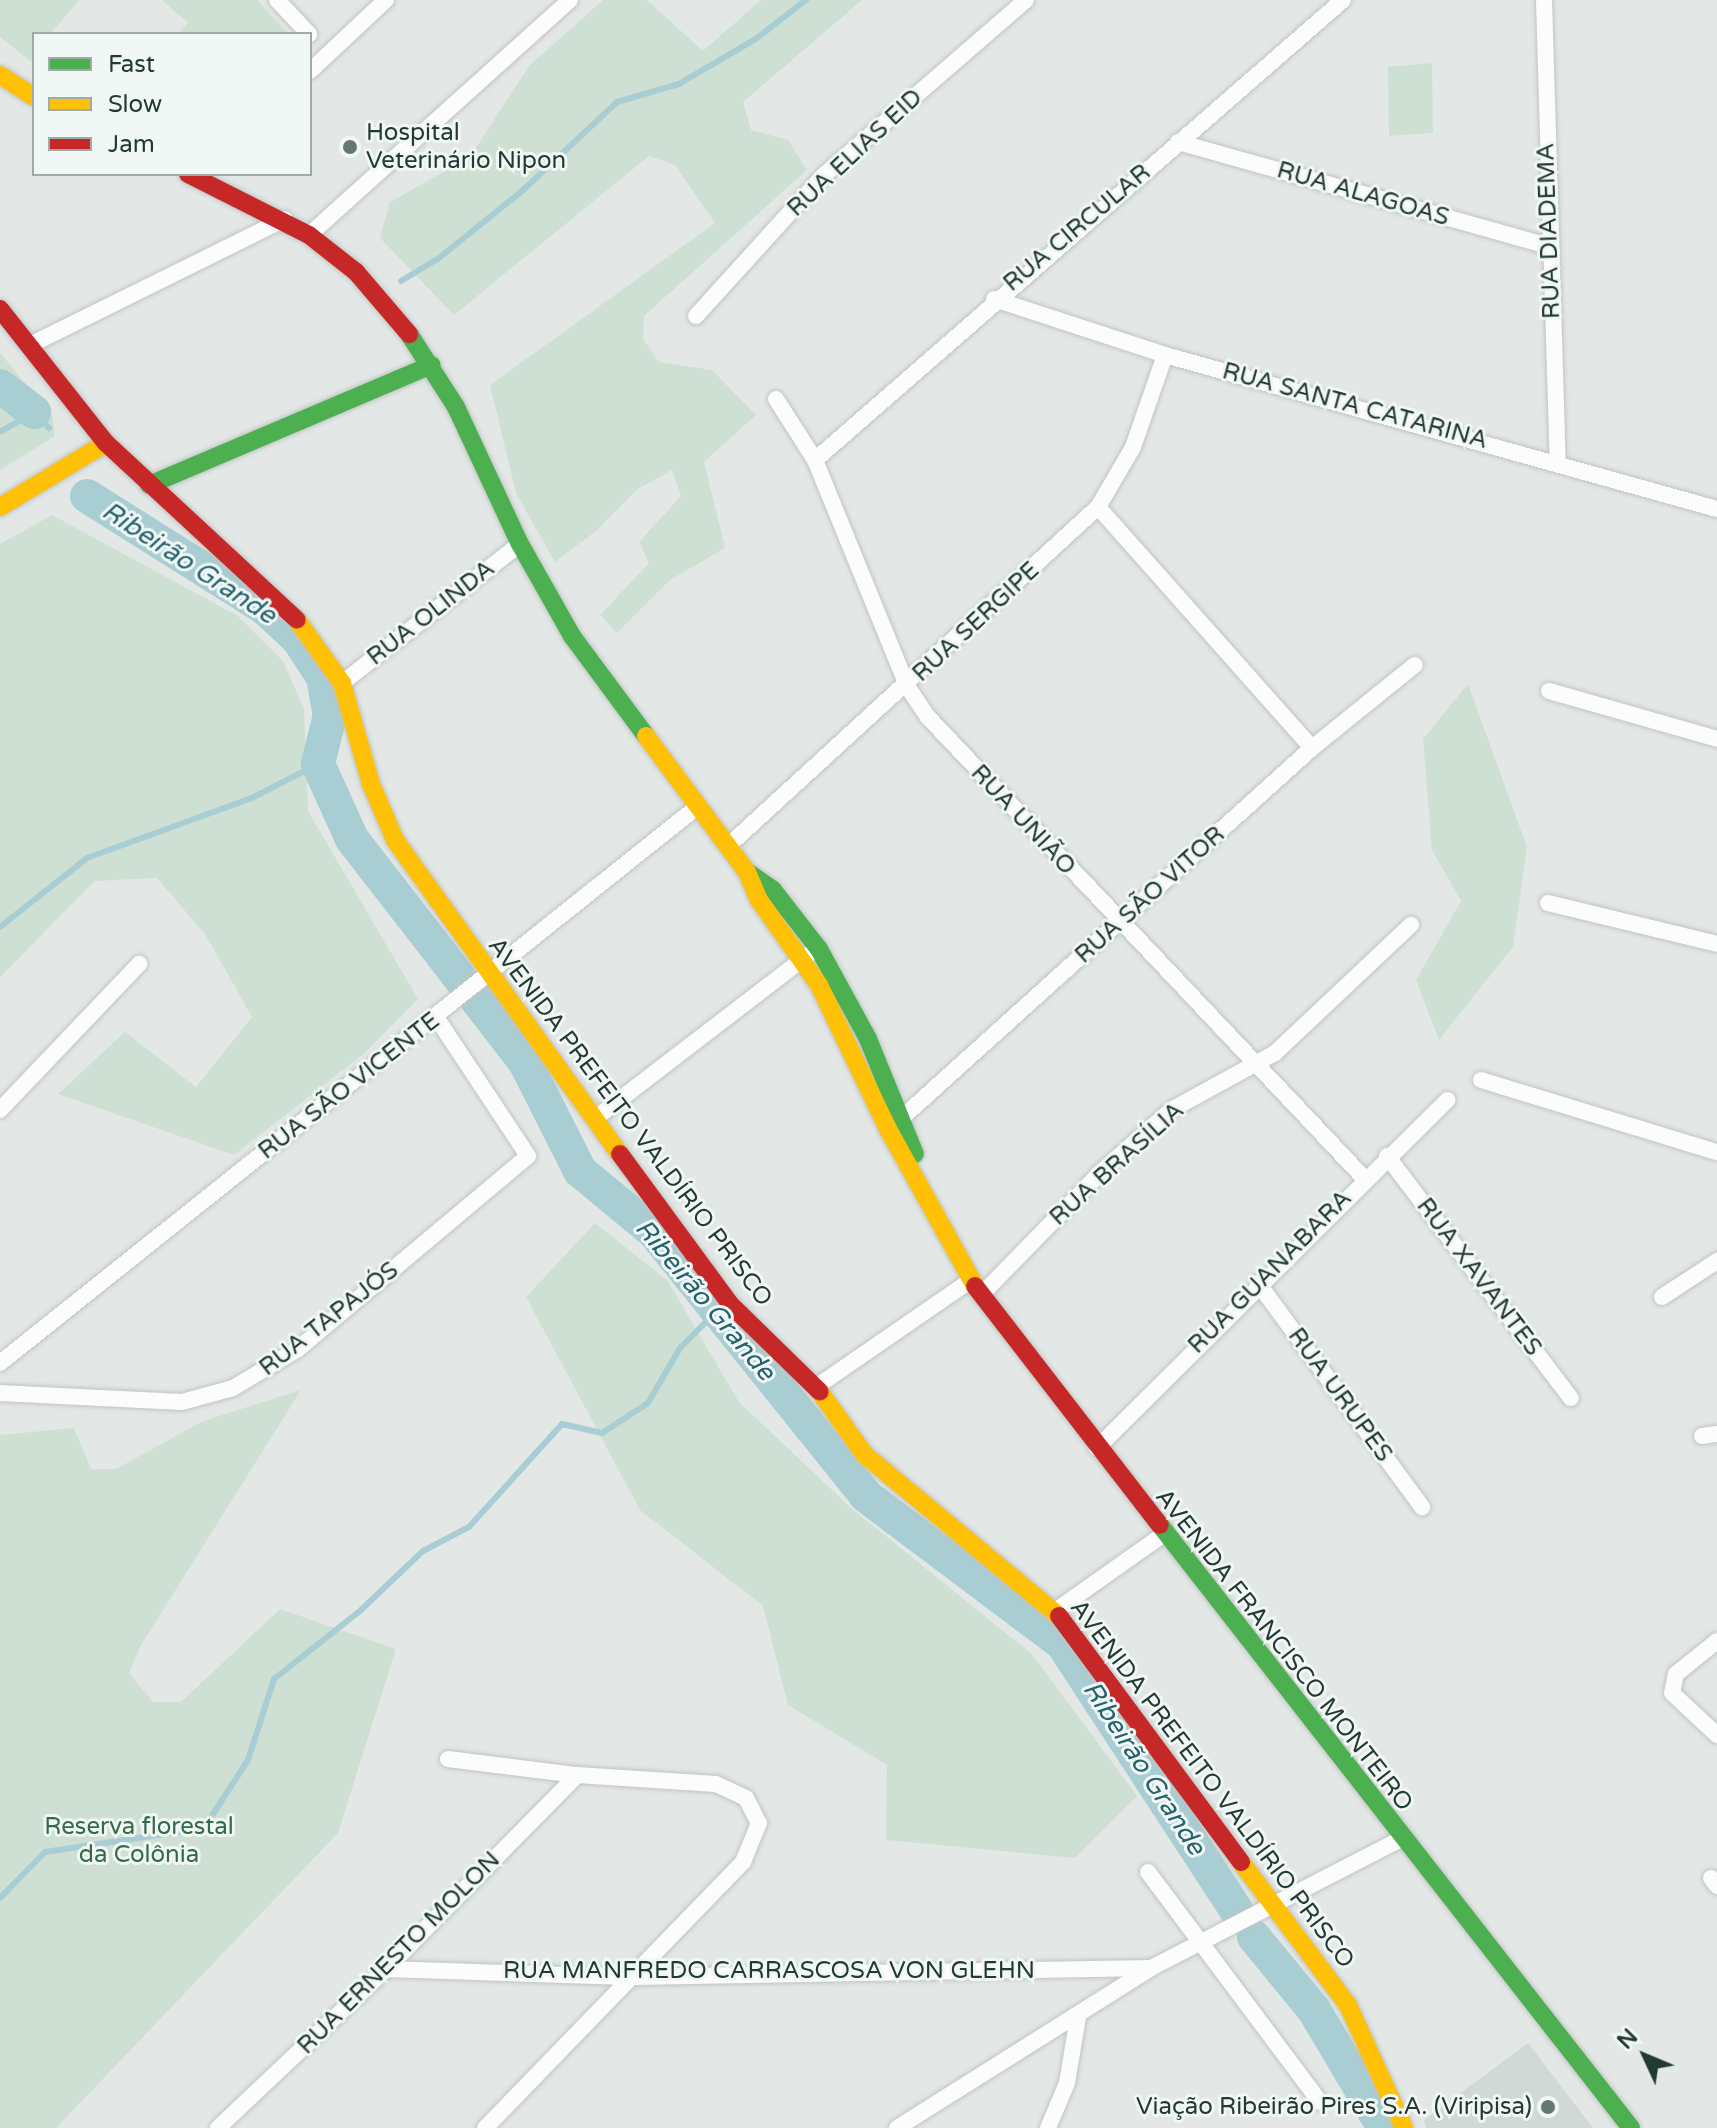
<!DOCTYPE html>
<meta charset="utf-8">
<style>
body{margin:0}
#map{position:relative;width:1717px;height:2128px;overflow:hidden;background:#e3e8e6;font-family:"Varela Round",sans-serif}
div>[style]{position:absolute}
.built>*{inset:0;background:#d1d9d6}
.green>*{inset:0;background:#cee0d3}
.stream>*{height:6px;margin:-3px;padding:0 3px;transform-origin:3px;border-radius:3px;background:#a8cdd2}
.river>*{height:34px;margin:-17px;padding:0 17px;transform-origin:17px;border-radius:17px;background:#a8cdd2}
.roads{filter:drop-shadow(0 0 2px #c0c5c3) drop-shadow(0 0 2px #c0c5c3)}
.street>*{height:16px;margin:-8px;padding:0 8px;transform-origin:8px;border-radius:8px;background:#fbfcfb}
.fast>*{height:18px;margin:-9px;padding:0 9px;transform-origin:9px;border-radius:9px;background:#4caf50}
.slow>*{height:18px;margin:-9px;padding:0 9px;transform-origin:9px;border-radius:9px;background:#ffc107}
.jam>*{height:18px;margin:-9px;padding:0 9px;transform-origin:9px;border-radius:9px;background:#c62828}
.dots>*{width:22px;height:22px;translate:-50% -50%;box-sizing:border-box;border:4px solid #f1f7f4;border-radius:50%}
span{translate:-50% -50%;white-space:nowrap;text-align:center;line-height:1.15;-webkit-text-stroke:6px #f1f7f4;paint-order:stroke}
.poi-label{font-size:24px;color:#233933}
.left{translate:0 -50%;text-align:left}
.right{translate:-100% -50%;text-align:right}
.street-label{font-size:24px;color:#233933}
.park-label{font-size:24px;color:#326b47}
.water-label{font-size:26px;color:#24636e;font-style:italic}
.legend{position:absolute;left:32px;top:32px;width:280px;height:144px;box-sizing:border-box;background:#f1f7f4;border:2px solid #9faba7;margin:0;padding:10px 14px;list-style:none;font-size:24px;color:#233933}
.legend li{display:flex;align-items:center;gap:16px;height:40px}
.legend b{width:40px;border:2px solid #9faba7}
.north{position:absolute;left:1605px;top:2016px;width:80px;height:80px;-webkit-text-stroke:6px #f1f7f4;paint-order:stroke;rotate:314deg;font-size:22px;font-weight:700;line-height:32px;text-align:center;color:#233933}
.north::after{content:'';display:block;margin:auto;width:28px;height:36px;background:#233933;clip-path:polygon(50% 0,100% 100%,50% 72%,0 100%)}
</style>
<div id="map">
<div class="built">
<div style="clip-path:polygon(1528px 2043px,1593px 2128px,1426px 2128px,1424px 2120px)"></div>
</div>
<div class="green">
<div style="clip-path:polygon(0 0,79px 0,50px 34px,34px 34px,34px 64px,0 37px)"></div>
<div style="clip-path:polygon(162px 0,257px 0,289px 34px,178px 34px,188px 23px)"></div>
<div style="clip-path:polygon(603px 0,647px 0,703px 51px,761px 0,862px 0,743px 102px,751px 130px,788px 140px,807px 170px,644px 316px,643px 339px,659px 362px,712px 370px,756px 415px,704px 462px,725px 548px,670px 580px,617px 633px,600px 615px,649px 563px,639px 542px,681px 496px,672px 470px,638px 489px,596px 531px,555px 562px,516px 493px,490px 385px,715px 223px,675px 165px,649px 156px,454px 315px,380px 238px,390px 202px,470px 157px,529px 66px)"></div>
<div style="clip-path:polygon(1432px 63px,1433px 133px,1389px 136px,1388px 67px)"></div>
<div style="clip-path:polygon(0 353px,52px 415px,55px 436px,0 470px)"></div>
<div style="clip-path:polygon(52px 515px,238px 616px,283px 661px,304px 709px,308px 811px,418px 999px,366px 1052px,234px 1155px,58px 1094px,125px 1032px,196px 1087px,252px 1017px,205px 934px,157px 878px,95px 881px,0 977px,0 544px)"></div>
<div style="clip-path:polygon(1468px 684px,1527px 847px,1513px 947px,1439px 1040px,1416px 980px,1461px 901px,1432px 850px,1423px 739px)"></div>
<div style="clip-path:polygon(595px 1223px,667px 1280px,739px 1402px,851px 1508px,1032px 1654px,1137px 1796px,1075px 1858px,886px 1840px,887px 1765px,788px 1705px,763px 1606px,640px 1510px,526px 1297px)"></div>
<div style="clip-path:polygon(301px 1390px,141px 1645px,129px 1673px,153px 1702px,181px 1702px,280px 1609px,396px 1649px,338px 1833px,56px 2128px,0 2128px,0 1435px,74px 1428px,91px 1469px,116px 1469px,203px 1421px)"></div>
</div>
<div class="stream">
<div style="left:401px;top:281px;width:44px;rotate:-31.2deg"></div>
<div style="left:439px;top:258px;width:107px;rotate:-38.9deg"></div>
<div style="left:522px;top:191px;width:130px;rotate:-43.1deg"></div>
<div style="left:617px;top:102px;width:65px;rotate:-16.2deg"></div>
<div style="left:679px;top:84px;width:91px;rotate:-30.5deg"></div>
<div style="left:757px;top:38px;width:62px;rotate:-37.8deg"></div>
<div style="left:0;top:432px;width:39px;rotate:-30deg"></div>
<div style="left:34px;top:412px;width:22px;rotate:47deg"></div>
<div style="left:0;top:927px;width:111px;rotate:-38.4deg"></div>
<div style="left:87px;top:858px;width:176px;rotate:-20deg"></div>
<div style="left:252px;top:798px;width:74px;rotate:-27.3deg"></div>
<div style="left:0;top:1898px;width:64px;rotate:-45.6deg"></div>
<div style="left:45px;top:1852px;width:161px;rotate:-8.6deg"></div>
<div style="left:204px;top:1828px;width:81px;rotate:-57.1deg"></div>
<div style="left:248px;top:1760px;width:85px;rotate:-72.2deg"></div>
<div style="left:274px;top:1679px;width:111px;rotate:-38.4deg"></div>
<div style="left:361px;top:1610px;width:86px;rotate:-43.6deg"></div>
<div style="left:423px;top:1551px;width:52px;rotate:-27.6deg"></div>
<div style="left:469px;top:1527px;width:139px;rotate:-47.9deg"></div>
<div style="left:562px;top:1424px;width:41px;rotate:12.7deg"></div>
<div style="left:602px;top:1433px;width:55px;rotate:-33.1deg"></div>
<div style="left:648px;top:1403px;width:64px;rotate:-59.8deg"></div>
<div style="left:680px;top:1348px;width:52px;rotate:-45deg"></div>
</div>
<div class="river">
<div style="left:0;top:386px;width:43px;rotate:37.4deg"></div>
<div style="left:87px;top:496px;width:210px;rotate:32.2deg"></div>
<div style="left:265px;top:608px;width:45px;rotate:43.2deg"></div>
<div style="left:298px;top:639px;width:45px;rotate:56.7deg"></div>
<div style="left:323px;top:677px;width:39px;rotate:80deg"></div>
<div style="left:330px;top:715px;width:50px;rotate:103.8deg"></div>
<div style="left:318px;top:764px;width:82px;rotate:65.6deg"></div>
<div style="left:352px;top:839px;width:282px;rotate:52.2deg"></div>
<div style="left:525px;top:1062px;width:122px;rotate:63.2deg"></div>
<div style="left:580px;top:1171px;width:96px;rotate:39.5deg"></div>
<div style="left:654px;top:1232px;width:339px;rotate:51.2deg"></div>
<div style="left:866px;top:1496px;width:245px;rotate:36.9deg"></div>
<div style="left:1062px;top:1643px;width:320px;rotate:56.9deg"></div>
<div style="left:1254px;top:1937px;width:94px;rotate:50.6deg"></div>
<div style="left:1314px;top:2010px;width:137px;rotate:59.3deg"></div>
</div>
<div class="roads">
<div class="street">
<div style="left:277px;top:0;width:47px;rotate:46.7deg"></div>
<div style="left:1544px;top:0;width:461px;rotate:88.3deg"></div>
<div style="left:310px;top:71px;width:104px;rotate:-43.1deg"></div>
<div style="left:1178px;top:142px;width:384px;rotate:15.7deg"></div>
<div style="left:309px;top:235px;width:351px;rotate:-42deg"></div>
<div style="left:994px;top:299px;width:180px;rotate:18.1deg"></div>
<div style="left:1165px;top:355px;width:573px;rotate:15.59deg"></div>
<div style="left:696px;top:316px;width:190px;rotate:-47.8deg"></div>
<div style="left:824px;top:175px;width:267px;rotate:-40.9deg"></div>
<div style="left:30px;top:345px;width:284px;rotate:-26.3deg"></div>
<div style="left:776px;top:399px;width:72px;rotate:57.4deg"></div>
<div style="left:815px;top:460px;width:244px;rotate:67.8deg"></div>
<div style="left:907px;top:686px;width:37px;rotate:56deg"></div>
<div style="left:928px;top:717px;width:635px;rotate:46.6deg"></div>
<div style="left:815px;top:460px;width:700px;rotate:-41.06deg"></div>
<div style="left:1098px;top:507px;width:322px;rotate:48.4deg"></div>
<div style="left:342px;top:683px;width:226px;rotate:-38deg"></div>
<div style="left:1549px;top:691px;width:175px;rotate:15.9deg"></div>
<div style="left:728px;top:846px;width:502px;rotate:-42.5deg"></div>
<div style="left:1098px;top:507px;width:69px;rotate:-59.7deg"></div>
<div style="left:1133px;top:447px;width:97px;rotate:-70.8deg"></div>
<div style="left:1548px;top:903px;width:174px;rotate:13.6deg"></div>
<div style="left:1481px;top:1080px;width:247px;rotate:17deg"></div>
<div style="left:0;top:1110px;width:202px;rotate:-46.4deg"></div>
<div style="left:597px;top:1117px;width:266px;rotate:-37.5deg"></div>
<div style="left:895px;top:1124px;width:561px;rotate:-42.04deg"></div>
<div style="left:1312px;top:748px;width:132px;rotate:-38.9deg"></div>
<div style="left:1387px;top:1156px;width:304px;rotate:52.8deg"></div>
<div style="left:1258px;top:1283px;width:278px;rotate:53.8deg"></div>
<div style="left:981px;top:1295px;width:169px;rotate:-45.7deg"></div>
<div style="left:1099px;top:1174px;width:96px;rotate:-41.6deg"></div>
<div style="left:1171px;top:1110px;width:119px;rotate:-28.7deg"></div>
<div style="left:1275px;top:1053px;width:187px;rotate:-43.3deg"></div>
<div style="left:1662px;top:1297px;width:66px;rotate:-33.2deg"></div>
<div style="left:0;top:1363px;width:892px;rotate:-38.58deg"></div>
<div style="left:816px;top:1387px;width:188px;rotate:-34.6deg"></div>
<div style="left:0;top:1393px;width:182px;rotate:2.8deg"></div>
<div style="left:182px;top:1402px;width:53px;rotate:-15.4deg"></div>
<div style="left:233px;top:1388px;width:76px;rotate:-31deg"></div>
<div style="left:298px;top:1349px;width:300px;rotate:-40deg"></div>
<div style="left:528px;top:1156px;width:167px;rotate:-123.5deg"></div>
<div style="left:1702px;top:1436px;width:15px;rotate:-8deg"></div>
<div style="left:1097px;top:1448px;width:494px;rotate:-44.8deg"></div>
<div style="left:1055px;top:1611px;width:133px;rotate:-35.2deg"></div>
<div style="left:1717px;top:1641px;width:53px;rotate:141.2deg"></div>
<div style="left:1676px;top:1674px;width:19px;rotate:102deg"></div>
<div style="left:1672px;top:1693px;width:62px;rotate:43deg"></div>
<div style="left:448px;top:1759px;width:130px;rotate:7.1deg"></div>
<div style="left:577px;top:1775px;width:139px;rotate:3.7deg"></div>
<div style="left:716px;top:1784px;width:33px;rotate:25deg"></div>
<div style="left:746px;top:1798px;width:28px;rotate:63deg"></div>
<div style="left:759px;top:1823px;width:42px;rotate:112.3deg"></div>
<div style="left:743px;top:1862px;width:371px;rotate:134.1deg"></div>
<div style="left:1148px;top:1872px;width:287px;rotate:53.2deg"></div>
<div style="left:1711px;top:1878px;width:10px;rotate:53deg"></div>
<div style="left:386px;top:1969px;width:247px;rotate:1.9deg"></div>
<div style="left:633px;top:1977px;width:518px;rotate:-1deg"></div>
<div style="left:218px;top:2128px;width:231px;rotate:-43.4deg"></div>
<div style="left:386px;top:1969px;width:272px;rotate:-45.4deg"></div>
<div style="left:897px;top:2128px;width:300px;rotate:-32.2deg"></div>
<div style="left:1151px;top:1968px;width:281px;rotate:-27.3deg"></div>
<div style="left:1048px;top:2128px;width:49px;rotate:-67.1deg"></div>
<div style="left:1067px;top:2083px;width:67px;rotate:-80.5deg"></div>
</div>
<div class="fast">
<div style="left:409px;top:334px;width:87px;rotate:57.2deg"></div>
<div style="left:456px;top:407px;width:151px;rotate:65deg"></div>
<div style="left:520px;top:544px;width:106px;rotate:60.5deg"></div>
<div style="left:572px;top:636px;width:124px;rotate:53.5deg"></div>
<div style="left:149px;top:485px;width:307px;rotate:-23deg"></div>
<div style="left:749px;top:873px;width:29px;rotate:35deg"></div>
<div style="left:773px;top:890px;width:75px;rotate:52.1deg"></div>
<div style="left:819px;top:949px;width:102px;rotate:61.4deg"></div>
<div style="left:868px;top:1039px;width:124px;rotate:67.8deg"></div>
<div style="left:1160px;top:1525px;width:765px;rotate:52.01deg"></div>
</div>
<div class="slow">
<div style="left:0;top:75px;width:40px;rotate:32.9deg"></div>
<div style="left:0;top:507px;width:124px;rotate:-31.1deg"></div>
<div style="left:297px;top:620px;width:77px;rotate:54.5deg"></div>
<div style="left:342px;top:683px;width:105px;rotate:74deg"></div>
<div style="left:371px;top:784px;width:61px;rotate:66.8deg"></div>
<div style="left:395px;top:840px;width:386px;rotate:54.4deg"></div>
<div style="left:646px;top:736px;width:169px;rotate:53.4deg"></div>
<div style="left:747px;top:872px;width:30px;rotate:67deg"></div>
<div style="left:759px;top:900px;width:104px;rotate:54.8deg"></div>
<div style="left:819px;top:985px;width:160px;rotate:64.4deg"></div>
<div style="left:888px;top:1129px;width:179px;rotate:61deg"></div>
<div style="left:820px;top:1392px;width:77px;rotate:54.5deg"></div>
<div style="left:865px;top:1455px;width:252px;rotate:39.7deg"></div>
<div style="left:1241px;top:1862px;width:179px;rotate:53.2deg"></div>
<div style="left:1348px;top:2005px;width:135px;rotate:65.5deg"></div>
</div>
<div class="jam">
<div style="left:188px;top:174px;width:136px;rotate:26.8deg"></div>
<div style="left:309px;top:235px;width:60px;rotate:38.2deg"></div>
<div style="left:356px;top:272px;width:82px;rotate:49.5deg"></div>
<div style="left:0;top:309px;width:171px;rotate:51.7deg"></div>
<div style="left:106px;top:443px;width:260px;rotate:42.8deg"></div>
<div style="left:620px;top:1154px;width:187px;rotate:53.7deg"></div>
<div style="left:731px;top:1305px;width:124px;rotate:44.3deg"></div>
<div style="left:975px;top:1286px;width:302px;rotate:52.3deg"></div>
<div style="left:1059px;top:1616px;width:306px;rotate:53.5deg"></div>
</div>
</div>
<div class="dots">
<div style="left:350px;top:147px;background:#667672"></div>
<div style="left:1548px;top:2107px;background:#667672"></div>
</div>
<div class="poi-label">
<span class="left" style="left:366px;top:147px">Hospital<br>Veterinário Nipon</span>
<span class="right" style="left:1532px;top:2107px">Viação Ribeirão Pires S.A. (Viripisa)</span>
</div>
<div class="street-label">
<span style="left:855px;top:153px;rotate:-43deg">RUA ELIAS EID</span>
<span style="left:1363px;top:194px;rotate:16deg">RUA ALAGOAS</span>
<span style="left:1077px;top:228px;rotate:-40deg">RUA CIRCULAR</span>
<span style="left:1549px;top:231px;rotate:-92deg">RUA DIADEMA</span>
<span style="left:1355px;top:406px;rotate:15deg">RUA SANTA CATARINA</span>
<span style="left:431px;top:613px;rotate:-38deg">RUA OLINDA</span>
<span style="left:976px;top:622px;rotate:-43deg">RUA SERGIPE</span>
<span style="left:1023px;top:820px;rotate:47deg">RUA UNIÃO</span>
<span style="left:1150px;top:895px;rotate:-42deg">RUA SÃO VITOR</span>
<span style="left:349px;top:1086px;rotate:-38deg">RUA SÃO VICENTE</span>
<span style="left:630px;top:1122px;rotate:53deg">AVENIDA PREFEITO VALDÍRIO PRISCO</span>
<span style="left:1117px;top:1164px;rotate:-42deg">RUA BRASÍLIA</span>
<span style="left:1270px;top:1272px;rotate:-45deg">RUA GUANABARA</span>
<span style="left:1479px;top:1277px;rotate:53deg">RUA XAVANTES</span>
<span style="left:329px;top:1319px;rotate:-38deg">RUA TAPAJÓS</span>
<span style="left:1340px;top:1395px;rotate:54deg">RUA URUPES</span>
<span style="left:1284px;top:1650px;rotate:52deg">AVENIDA FRANCISCO MONTEIRO</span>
<span style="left:1212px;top:1784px;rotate:53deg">AVENIDA PREFEITO VALDÍRIO PRISCO</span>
<span style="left:399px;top:1953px;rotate:-45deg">RUA ERNESTO MOLON</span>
<span style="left:769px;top:1971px">RUA MANFREDO CARRASCOSA VON GLEHN</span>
</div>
<div class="park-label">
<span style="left:139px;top:1841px">Reserva florestal<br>da Colônia</span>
</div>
<div class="water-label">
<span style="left:189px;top:563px;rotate:33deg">Ribeirão Grande</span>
<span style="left:705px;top:1300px;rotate:50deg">Ribeirão Grande</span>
<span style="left:1144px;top:1768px;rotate:57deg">Ribeirão Grande</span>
</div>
<ul class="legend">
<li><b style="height:10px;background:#4caf50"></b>Fast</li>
<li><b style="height:10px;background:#ffc107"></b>Slow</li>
<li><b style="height:10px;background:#c62828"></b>Jam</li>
</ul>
<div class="north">N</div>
</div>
